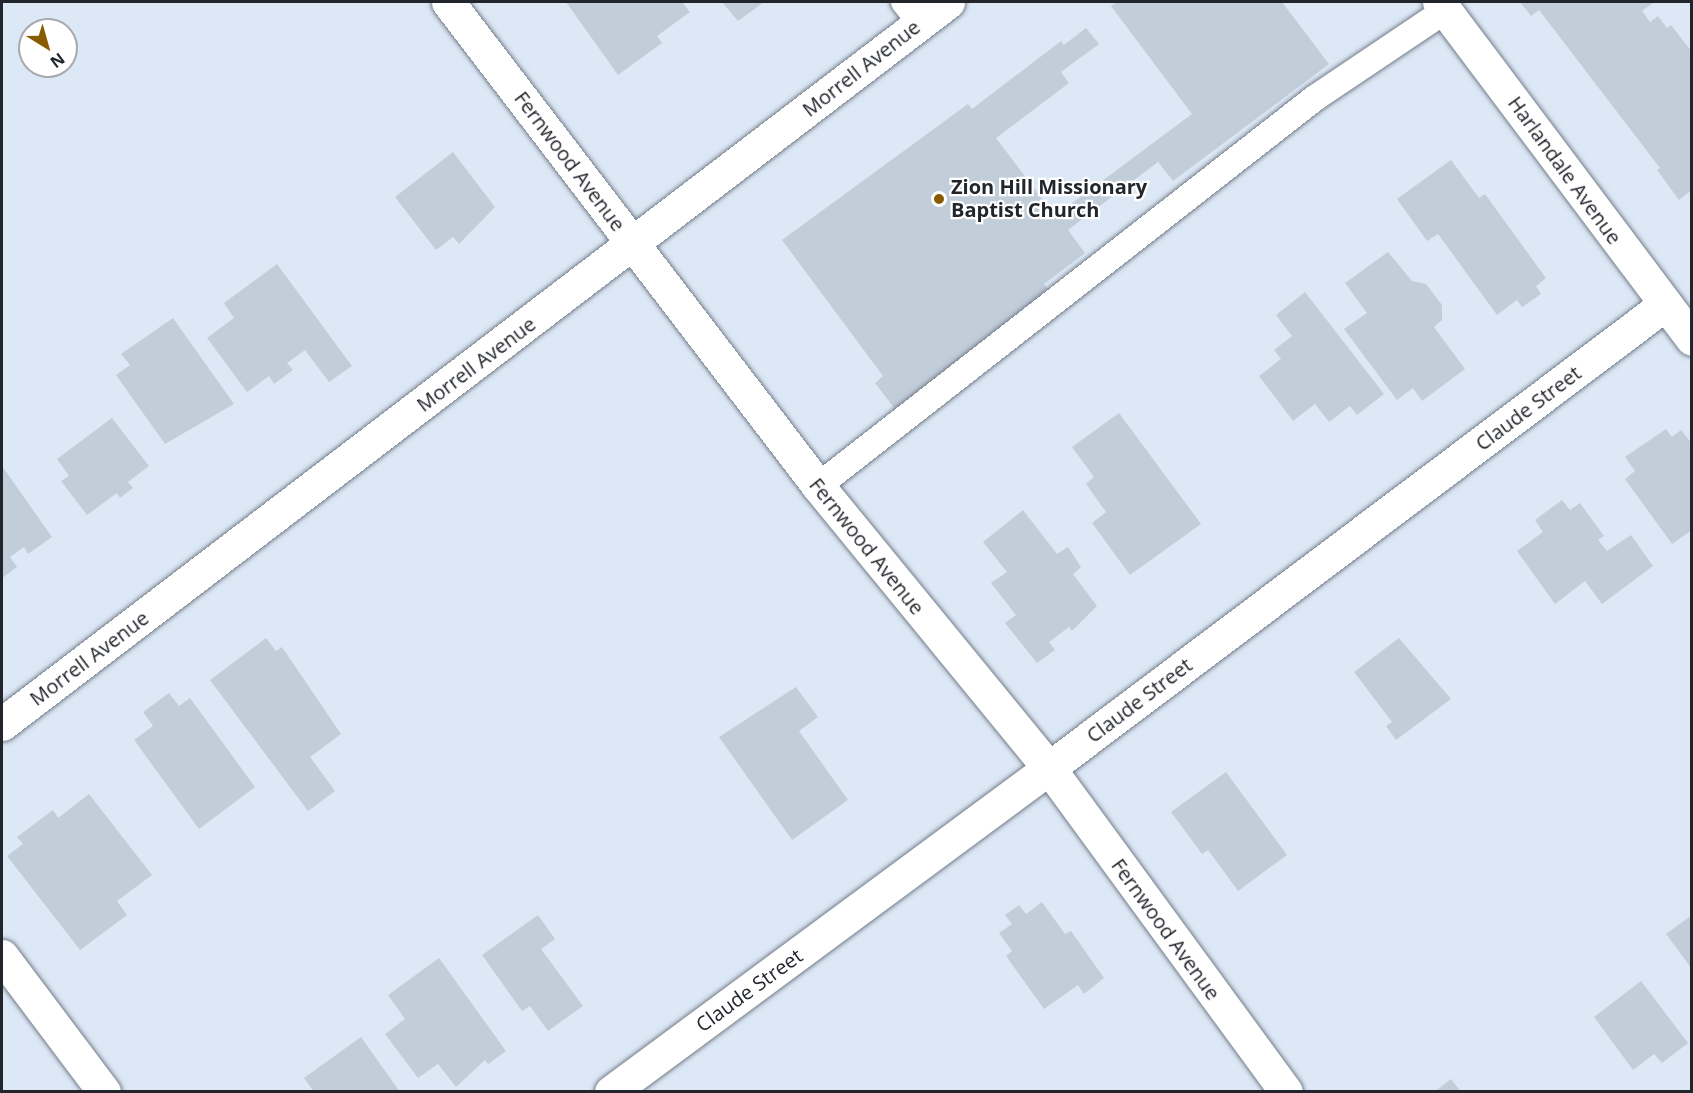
<!DOCTYPE html>
<style>
body{margin:0}
#map{position:relative;width:1693px;height:1093px;overflow:hidden;background:#dde8f6;font-family:"Open Sans",sans-serif}
div>[style]{position:absolute}
.building>*{inset:0;background:#c2cdda}
.roads{filter:drop-shadow(0 0 2px #737d89) drop-shadow(0 0 2px #737d89)}
.service>*{height:26px;margin:-13px;padding:0 13px;transform-origin:13px;border-radius:13px;background:#fff}
.minor>*{height:33px;margin:-16.5px;padding:0 16.5px;transform-origin:16.5px;border-radius:16.5px;background:#fff}
.tertiary>*{height:33px;margin:-16.5px;padding:0 16.5px;transform-origin:16.5px;border-radius:16.5px;background:#fff}
.dots>*{width:16px;height:16px;translate:-50% -50%;box-sizing:border-box;border:3px solid #fff;border-radius:50%}
span{translate:-50% -50%;white-space:nowrap;text-align:center;line-height:1.15;-webkit-text-stroke:4.5px #fff;paint-order:stroke}
.street-label{font-size:20px;color:#22262c}
.poi-label{font-size:20px;color:#22262c;font-weight:700}
.left{translate:0 -50%;text-align:left}
.frame{position:absolute;inset:0;border:3px solid #22262c;pointer-events:none}
.north{position:absolute;left:18px;top:18px;width:60px;height:60px;box-sizing:border-box;background:#fff;border:2px solid #a7a8ab;border-radius:50%;rotate:143deg;font-size:16px;font-weight:700;line-height:24px;text-align:center;color:#22262c}
.north::after{content:'';display:block;margin:auto;width:21px;height:27px;background:#895b00;clip-path:polygon(50% 0,100% 100%,50% 72%,0 100%)}
</style>
<div id="map">
<div class="building">
<div style="clip-path:polygon(566px 2px,682px 2px,690px 12px,657px 36px,662px 43px,618px 75px)"></div>
<div style="clip-path:polygon(722px 2px,764px 2px,738px 21px)"></div>
<div style="clip-path:polygon(1117px 2px,1282px 2px,1329px 64px,1173px 181px,1158px 162px,1068px 230px,1085px 253px,1044px 284px,1050px 292px,895px 409px,875px 383px,883px 376px,782px 240px,968px 104px,972px 109px,1061px 41px,1064px 45px,1086px 28px,1099px 44px,1061px 72px,1069px 83px,996px 138px,1055px 216px,1192px 114px,1111px 6px)"></div>
<div style="clip-path:polygon(1520px 2px,1654px 2px,1642px 11px,1650px 22px,1658px 16px,1667px 28px,1671px 25px,1692px 52px,1692px 190px,1679px 200px,1657px 170px,1660px 168px,1539px 10px,1531px 16px)"></div>
<div style="clip-path:polygon(453px 152px,495px 207px,459px 244px,453px 237px,436px 250px,395px 197px)"></div>
<div style="clip-path:polygon(1451px 160px,1479px 198px,1485px 194px,1546px 278px,1536px 286px,1541px 294px,1522px 307px,1517px 300px,1497px 315px,1438px 234px,1427px 241px,1397px 199px)"></div>
<div style="clip-path:polygon(1388px 252px,1412px 281px,1426px 284px,1442px 305px,1442px 320px,1434px 327px,1465px 369px,1422px 401px,1413px 388px,1397px 400px,1344px 329px,1367px 313px,1345px 283px)"></div>
<div style="clip-path:polygon(277px 264px,352px 366px,329px 382px,305px 350px,287px 363px,293px 370px,274px 384px,269px 376px,247px 392px,207px 338px,234px 318px,224px 303px)"></div>
<div style="clip-path:polygon(1305px 292px,1384px 394px,1357px 415px,1350px 406px,1329px 422px,1315px 404px,1293px 421px,1259px 376px,1281px 359px,1274px 350px,1292px 336px,1276px 315px)"></div>
<div style="clip-path:polygon(173px 318px,234px 404px,165px 444px,116px 375px,130px 365px,121px 354px)"></div>
<div style="clip-path:polygon(1119px 413px,1201px 524px,1130px 575px,1092px 523px,1106px 512px,1086px 484px,1094px 477px,1072px 447px)"></div>
<div style="clip-path:polygon(112px 418px,149px 466px,128px 482px,133px 488px,120px 498px,117px 493px,87px 515px,61px 481px,69px 476px,57px 459px)"></div>
<div style="clip-path:polygon(1666px 429px,1672px 437px,1681px 430px,1692px 444px,1692px 530px,1672px 544px,1625px 479px,1635px 471px,1625px 457px)"></div>
<div style="clip-path:polygon(2px 466px,52px 537px,28px 554px,24px 547px,10px 557px,17px 567px,2px 578px)"></div>
<div style="clip-path:polygon(1562px 500px,1570px 510px,1580px 503px,1604px 536px,1598px 540px,1607px 551px,1631px 535px,1653px 566px,1602px 604px,1585px 581px,1555px 604px,1517px 551px,1543px 532px,1535px 520px)"></div>
<div style="clip-path:polygon(1023px 510px,1057px 554px,1068px 547px,1081px 567px,1073px 574px,1097px 606px,1072px 631px,1069px 627px,1049px 642px,1055px 650px,1037px 663px,1005px 623px,1016px 615px,991px 583px,1007px 572px,983px 542px)"></div>
<div style="clip-path:polygon(266px 638px,276px 651px,282px 647px,341px 734px,310px 757px,335px 791px,308px 811px,210px 680px)"></div>
<div style="clip-path:polygon(1399px 638px,1451px 699px,1396px 740px,1386px 726px,1392px 722px,1354px 672px)"></div>
<div style="clip-path:polygon(796px 687px,818px 717px,799px 731px,848px 800px,792px 840px,719px 737px)"></div>
<div style="clip-path:polygon(169px 693px,179px 706px,190px 698px,255px 787px,199px 829px,134px 740px,153px 726px,143px 712px)"></div>
<div style="clip-path:polygon(1226px 772px,1287px 855px,1238px 891px,1208px 850px,1202px 854px,1171px 812px)"></div>
<div style="clip-path:polygon(89px 794px,152px 875px,117px 901px,127px 915px,80px 950px,7px 856px,23px 844px,17px 837px,53px 810px,58px 818px)"></div>
<div style="clip-path:polygon(1042px 902px,1065px 934px,1071px 931px,1104px 978px,1084px 994px,1078px 985px,1044px 1009px,1006px 956px,1012px 951px,999px 933px,1012px 924px,1005px 915px,1019px 905px,1026px 914px)"></div>
<div style="clip-path:polygon(538px 915px,555px 939px,541px 949px,583px 1006px,548px 1031px,530px 1006px,522px 1011px,482px 955px)"></div>
<div style="clip-path:polygon(1692px 915px,1692px 969px,1666px 934px)"></div>
<div style="clip-path:polygon(439px 958px,506px 1051px,488px 1064px,485px 1060px,456px 1087px,438px 1064px,418px 1078px,385px 1034px,405px 1019px,388px 995px)"></div>
<div style="clip-path:polygon(1641px 981px,1688px 1043px,1662px 1063px,1654px 1054px,1633px 1070px,1594px 1017px)"></div>
<div style="clip-path:polygon(361px 1037px,400px 1092px,314px 1092px,304px 1078px)"></div>
<div style="clip-path:polygon(1451px 1079px,1461px 1092px,1434px 1092px)"></div>
</div>
<div class="roads">
<div class="service">
<div style="left:904px;top:2px;width:27px;rotate:51deg"></div>
<div style="left:818px;top:486px;width:631px;rotate:-37.98deg"></div>
<div style="left:1315px;top:98px;width:158px;rotate:-33.9deg"></div>
</div>
<div class="minor">
<div style="left:448px;top:2px;width:609px;rotate:52.6deg"></div>
<div style="left:818px;top:486px;width:365px;rotate:50.7deg"></div>
<div style="left:1049px;top:768px;width:401px;rotate:53.8deg"></div>
<div style="left:1439px;top:2px;width:421px;rotate:53.1deg"></div>
<div style="left:2px;top:956px;width:170px;rotate:53.1deg"></div>
<div style="left:611px;top:1092px;width:545px;rotate:-36.49deg"></div>
<div style="left:1049px;top:768px;width:770px;rotate:-36.97deg"></div>
</div>
<div class="tertiary">
<div style="left:2px;top:724px;width:1190px;rotate:-37.35deg"></div>
</div>
</div>
<div class="dots">
<div style="left:939px;top:199px;background:#895b00"></div>
</div>
<div class="street-label">
<span style="left:861px;top:68px;rotate:-38deg">Morrell Avenue</span>
<span style="left:570px;top:161px;rotate:53deg">Fernwood Avenue</span>
<span style="left:1565px;top:170px;rotate:54deg">Harlandale Avenue</span>
<span style="left:476px;top:364px;rotate:-37deg">Morrell Avenue</span>
<span style="left:1528px;top:408px;rotate:-37deg">Claude Street</span>
<span style="left:867px;top:546px;rotate:51deg">Fernwood Avenue</span>
<span style="left:89px;top:658px;rotate:-37deg">Morrell Avenue</span>
<span style="left:1139px;top:700px;rotate:-37deg">Claude Street</span>
<span style="left:1166px;top:929px;rotate:54deg">Fernwood Avenue</span>
<span style="left:749px;top:990px;rotate:-36deg">Claude Street</span>
</div>
<div class="poi-label">
<span class="left" style="left:951px;top:198px">Zion Hill Missionary<br>Baptist Church</span>
</div>
<div class="frame"></div>
<div class="north">N</div>
</div>
